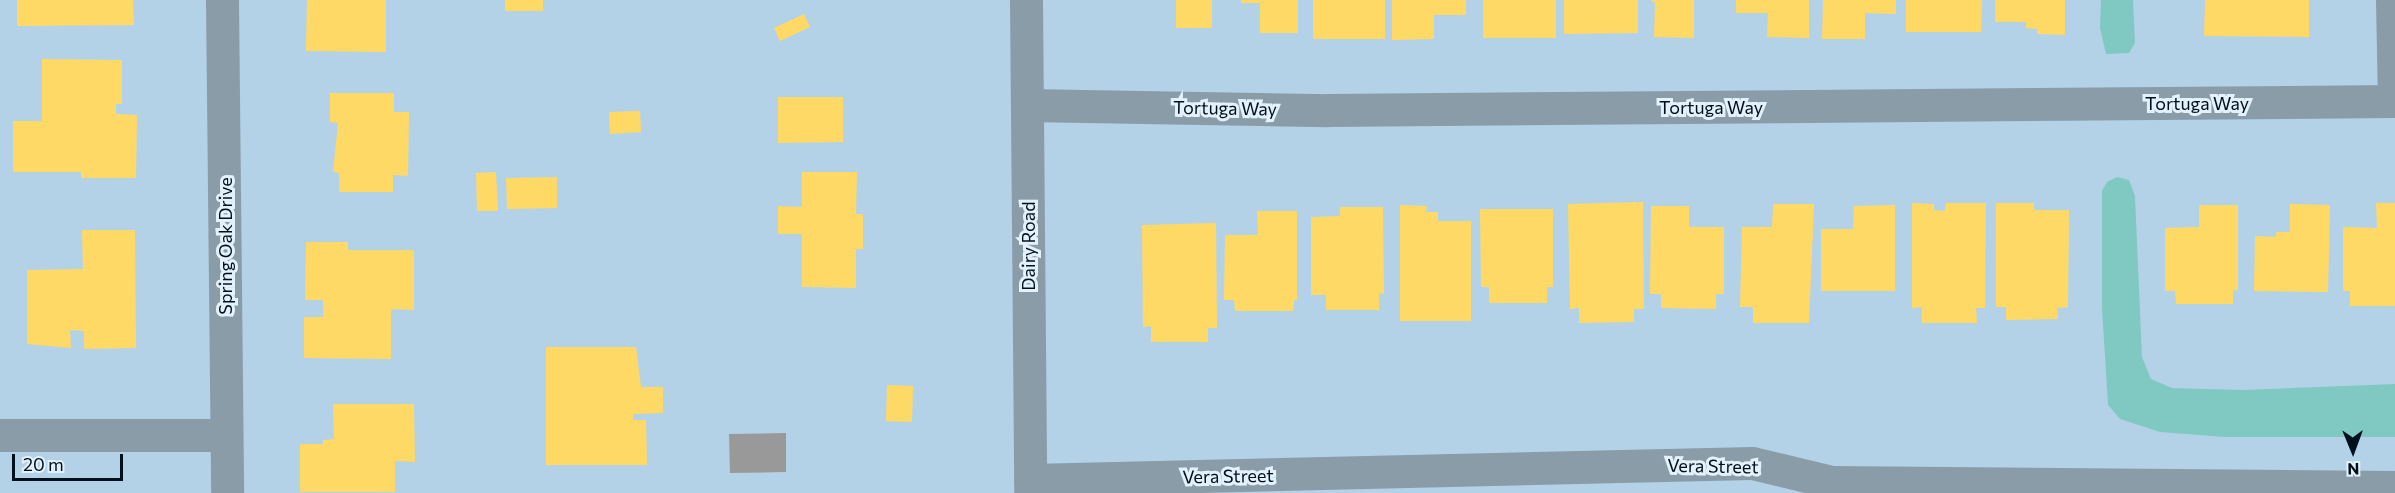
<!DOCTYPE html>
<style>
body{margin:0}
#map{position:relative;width:2395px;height:493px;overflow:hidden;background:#b4d2e7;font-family:Commissioner,sans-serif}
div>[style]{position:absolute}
.water>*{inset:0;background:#80c9c3}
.homes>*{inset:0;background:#ffd966}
.industry>*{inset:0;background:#999}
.minor>*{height:33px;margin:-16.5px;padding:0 16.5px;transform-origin:16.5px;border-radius:16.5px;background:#8b9ca9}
span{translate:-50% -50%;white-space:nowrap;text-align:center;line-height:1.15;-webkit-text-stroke:6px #e3f1fb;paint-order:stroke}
.street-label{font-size:18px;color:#000f1c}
.north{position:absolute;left:2323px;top:421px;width:60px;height:60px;-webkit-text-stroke:4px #e3f1fb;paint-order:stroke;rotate:179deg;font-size:16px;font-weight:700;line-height:24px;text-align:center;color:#000f1c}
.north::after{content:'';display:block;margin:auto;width:21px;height:27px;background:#000f1c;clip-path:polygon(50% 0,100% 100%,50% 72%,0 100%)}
.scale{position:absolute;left:12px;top:454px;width:111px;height:27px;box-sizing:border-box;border:3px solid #000f1c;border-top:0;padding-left:8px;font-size:18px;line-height:21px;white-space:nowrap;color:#000f1c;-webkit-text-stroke:4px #e3f1fb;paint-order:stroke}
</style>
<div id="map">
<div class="water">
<div style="clip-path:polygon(2101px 0,2133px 0,2135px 43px,2129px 53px,2106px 54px,2100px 28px)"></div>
<div style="clip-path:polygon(2117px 177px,2129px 180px,2135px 196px,2142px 357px,2151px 379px,2172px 388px,2243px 390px,2395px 384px,2395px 437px,2225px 437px,2160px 432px,2120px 419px,2108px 405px,2102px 309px,2102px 191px,2107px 182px)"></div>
</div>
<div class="homes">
<div style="clip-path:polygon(17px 0,133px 0,134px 25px,17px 26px)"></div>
<div style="clip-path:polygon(307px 0,386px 0,386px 52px,306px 51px)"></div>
<div style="clip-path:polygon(505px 0,543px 0,543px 11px,505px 11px)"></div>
<div style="clip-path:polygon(1176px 0,1212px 0,1212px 28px,1176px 28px)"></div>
<div style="clip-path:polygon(1241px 0,1298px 0,1298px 33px,1260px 33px,1260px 3px,1241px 3px)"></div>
<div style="clip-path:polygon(1313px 0,1385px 0,1385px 39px,1313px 39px)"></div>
<div style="clip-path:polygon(1392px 0,1466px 0,1466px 15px,1434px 15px,1434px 39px,1392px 40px)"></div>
<div style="clip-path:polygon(1483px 0,1556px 0,1556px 38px,1483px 38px)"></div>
<div style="clip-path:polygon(1564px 0,1638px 0,1638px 33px,1564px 34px)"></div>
<div style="clip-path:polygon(1651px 0,1694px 0,1694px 38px,1654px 37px,1655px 3px)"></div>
<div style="clip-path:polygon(1736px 0,1809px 0,1809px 38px,1767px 37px,1768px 13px,1736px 13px)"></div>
<div style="clip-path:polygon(1823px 0,1896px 0,1896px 14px,1865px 13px,1865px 39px,1822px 39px)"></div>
<div style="clip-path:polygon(1906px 0,1982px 0,1981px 32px,1906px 32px)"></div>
<div style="clip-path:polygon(1995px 0,2065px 0,2065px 35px,2037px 34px,2037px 29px,2026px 28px,2026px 22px,1995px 22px)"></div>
<div style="clip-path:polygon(2205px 0,2309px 0,2309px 37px,2204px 36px)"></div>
<div style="clip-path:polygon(804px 14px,810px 27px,780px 41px,774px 28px)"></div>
<div style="clip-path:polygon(42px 59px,122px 60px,122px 104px,116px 104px,116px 114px,137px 115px,136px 178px,81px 178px,81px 172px,13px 172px,13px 121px,42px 121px)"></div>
<div style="clip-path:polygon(330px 93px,394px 93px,394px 112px,409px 112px,408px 176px,393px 175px,393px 192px,339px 192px,339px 173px,333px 172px,338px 123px,330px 122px)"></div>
<div style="clip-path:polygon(778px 97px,843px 97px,843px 142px,778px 143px)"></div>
<div style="clip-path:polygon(640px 111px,641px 132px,610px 134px,609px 112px)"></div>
<div style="clip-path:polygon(496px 172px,498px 211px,477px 211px,476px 173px)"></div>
<div style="clip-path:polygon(802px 172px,857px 172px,856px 214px,863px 214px,863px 249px,856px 249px,856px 288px,802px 287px,802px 234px,778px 234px,778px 206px,802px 207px)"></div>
<div style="clip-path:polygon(557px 177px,557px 208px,507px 209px,506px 178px)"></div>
<div style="clip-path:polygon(1643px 202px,1644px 309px,1634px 309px,1634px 322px,1579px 323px,1579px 308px,1570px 309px,1568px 204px)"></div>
<div style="clip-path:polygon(1912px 203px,1934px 204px,1934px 210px,1945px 211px,1946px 203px,1986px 203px,1985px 308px,1976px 308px,1977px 323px,1922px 323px,1922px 307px,1912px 308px)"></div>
<div style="clip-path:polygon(1996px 203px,2034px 203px,2034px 210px,2069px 210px,2068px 307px,2057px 308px,2058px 319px,2006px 320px,2006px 307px,1996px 307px)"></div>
<div style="clip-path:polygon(2376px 203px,2395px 203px,2395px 306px,2350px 306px,2350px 291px,2343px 291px,2343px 227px,2377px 228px)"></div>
<div style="clip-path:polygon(1773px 204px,1814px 204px,1809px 323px,1753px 323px,1753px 307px,1740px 307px,1742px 227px,1772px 227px)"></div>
<div style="clip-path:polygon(2290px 204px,2330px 205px,2328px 292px,2254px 291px,2255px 236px,2276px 237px,2276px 232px,2290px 232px)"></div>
<div style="clip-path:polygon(1400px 205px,1427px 206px,1426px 212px,1438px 212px,1438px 221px,1471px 221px,1471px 321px,1400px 321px)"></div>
<div style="clip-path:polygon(1895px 205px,1895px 291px,1821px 291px,1821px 229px,1853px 229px,1854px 206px)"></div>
<div style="clip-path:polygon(2199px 205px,2238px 205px,2238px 290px,2233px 290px,2233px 304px,2176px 304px,2175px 291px,2165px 291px,2165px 228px,2199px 227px)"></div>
<div style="clip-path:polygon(1651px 206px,1689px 206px,1689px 227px,1724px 227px,1724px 294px,1716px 294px,1716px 309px,1661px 308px,1661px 294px,1650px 294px)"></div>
<div style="clip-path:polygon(1340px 207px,1383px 207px,1384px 294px,1379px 293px,1379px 310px,1326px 310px,1326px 295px,1311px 295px,1311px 217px,1340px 216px)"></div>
<div style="clip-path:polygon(1480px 209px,1553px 209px,1553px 287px,1547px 287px,1547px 303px,1489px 303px,1489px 287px,1481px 287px)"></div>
<div style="clip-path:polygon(1257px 211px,1297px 211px,1297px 300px,1294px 300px,1293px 311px,1235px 311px,1234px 300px,1224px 300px,1225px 235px,1258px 235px)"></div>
<div style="clip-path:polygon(1216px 223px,1217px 328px,1208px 328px,1208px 342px,1151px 342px,1151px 326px,1143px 327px,1142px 225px)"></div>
<div style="clip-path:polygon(82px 230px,135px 230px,136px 348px,84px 349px,84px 331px,70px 330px,71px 348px,27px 344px,27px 270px,83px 269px)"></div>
<div style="clip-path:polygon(306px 242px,348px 242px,348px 250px,414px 250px,414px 310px,391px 309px,391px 359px,304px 358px,304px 317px,323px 317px,323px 300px,305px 300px)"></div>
<div style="clip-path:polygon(546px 347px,636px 347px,641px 387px,663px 387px,663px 413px,633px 414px,633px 420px,646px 420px,647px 465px,546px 465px)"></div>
<div style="clip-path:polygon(887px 385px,913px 386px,912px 422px,886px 421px)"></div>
<div style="clip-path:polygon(333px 404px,414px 404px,415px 462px,395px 461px,395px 492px,300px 492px,300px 444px,323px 444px,323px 440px,334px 439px)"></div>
</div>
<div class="industry">
<div style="clip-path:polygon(786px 433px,786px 472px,730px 473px,729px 434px)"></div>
</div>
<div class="minor">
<div style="left:222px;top:0;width:493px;rotate:89.4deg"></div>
<div style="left:1026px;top:0;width:493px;rotate:89.5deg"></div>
<div style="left:2392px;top:0;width:101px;rotate:88.9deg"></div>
<div style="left:1027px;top:105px;width:301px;rotate:1deg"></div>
<div style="left:1328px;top:110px;width:1067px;rotate:-0.48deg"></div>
<div style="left:0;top:435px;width:226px"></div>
<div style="left:1030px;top:480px;width:722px;rotate:-1.35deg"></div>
<div style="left:1752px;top:463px;width:82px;rotate:13.4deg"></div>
<div style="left:1832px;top:482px;width:563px;rotate:0.51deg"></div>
</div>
<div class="street-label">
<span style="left:2197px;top:103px">Tortuga Way</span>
<span style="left:1711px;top:107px">Tortuga Way</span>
<span style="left:1225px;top:108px;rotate:1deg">Tortuga Way</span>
<span style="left:225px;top:246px;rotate:-90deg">Spring Oak Drive</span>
<span style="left:1028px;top:246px;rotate:-90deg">Dairy Road</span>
<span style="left:1713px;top:466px;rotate:1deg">Vera Street</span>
<span style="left:1228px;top:476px;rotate:-1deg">Vera Street</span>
</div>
<div class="north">N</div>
<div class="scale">20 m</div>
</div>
